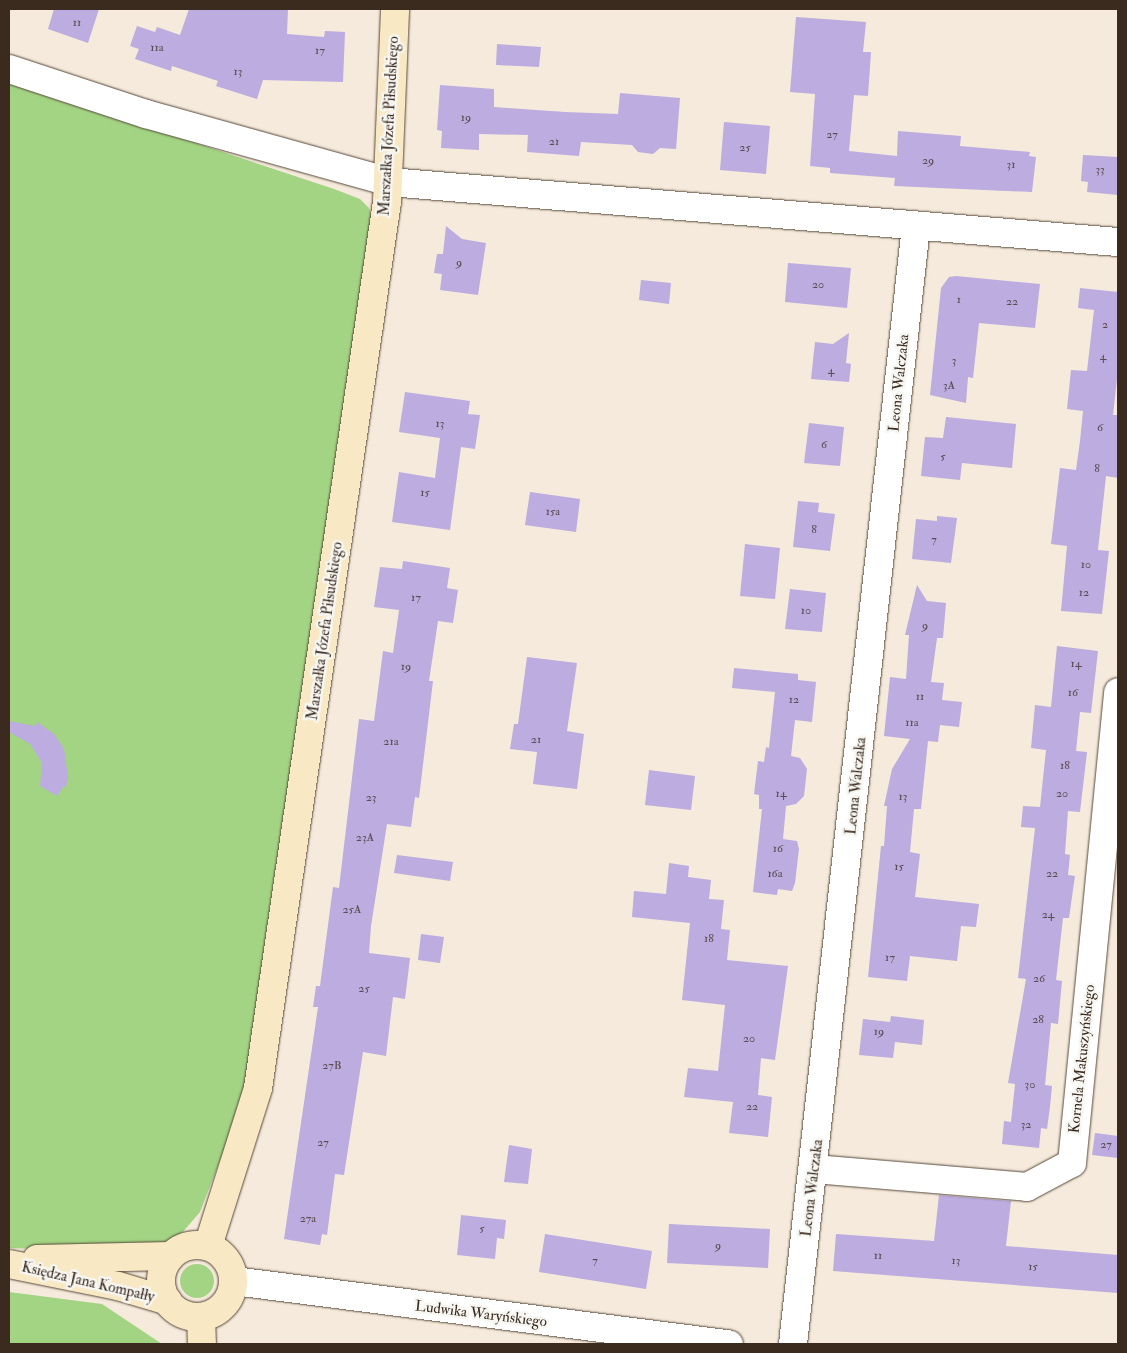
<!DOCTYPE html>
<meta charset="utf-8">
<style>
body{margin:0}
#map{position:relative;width:1127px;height:1353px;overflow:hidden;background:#f5eadb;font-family:"IM FELL Double Pica",serif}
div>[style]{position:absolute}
.green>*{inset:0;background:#a2d483}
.round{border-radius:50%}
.building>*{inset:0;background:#bcacdf}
.roads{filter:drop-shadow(0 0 1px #57473a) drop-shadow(0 0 1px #57473a)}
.street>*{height:28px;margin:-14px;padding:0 14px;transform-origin:14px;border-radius:14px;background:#fff}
.secondary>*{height:28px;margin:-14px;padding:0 14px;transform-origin:14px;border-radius:14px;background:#f8e8c3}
.secondary>.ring{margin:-14px;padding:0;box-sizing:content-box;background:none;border:28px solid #f8e8c3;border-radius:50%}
span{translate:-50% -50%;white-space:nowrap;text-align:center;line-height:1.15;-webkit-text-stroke:5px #f6f6f2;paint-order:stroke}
.number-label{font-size:12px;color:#5b4a4e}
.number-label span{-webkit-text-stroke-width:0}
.street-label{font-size:15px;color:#3b2a1e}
.frame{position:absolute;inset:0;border:10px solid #3b2a1e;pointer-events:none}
</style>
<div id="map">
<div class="green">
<div style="clip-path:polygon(9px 81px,334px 189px,360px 199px,369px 208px,372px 218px,246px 1087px,235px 1122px,200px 1212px,181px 1234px,155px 1249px,127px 1252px,9px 1248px)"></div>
<div class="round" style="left:180px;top:1264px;width:34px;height:34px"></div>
<div style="clip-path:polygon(9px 1292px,102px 1304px,162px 1344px,9px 1344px)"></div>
</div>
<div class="building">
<div style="clip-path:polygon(54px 9px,99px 9px,88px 43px,48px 29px)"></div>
<div style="clip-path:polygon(189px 9px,288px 9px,287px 34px,324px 37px,325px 31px,345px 32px,343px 82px,263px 80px,257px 99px,216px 86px,218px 81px,172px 66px,171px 71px,135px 59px,139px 49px,130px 46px,137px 26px,155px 32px,157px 27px,180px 35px)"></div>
<div style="clip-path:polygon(796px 17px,866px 22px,863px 52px,871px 52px,868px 96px,854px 95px,849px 151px,897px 156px,898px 131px,961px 136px,960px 146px,1030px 152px,1029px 156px,1036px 157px,1032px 192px,894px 186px,895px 178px,830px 173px,830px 168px,810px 166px,815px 94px,790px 92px)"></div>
<div style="clip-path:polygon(497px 44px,541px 47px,539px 67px,496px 65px)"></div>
<div style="clip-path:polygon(440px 85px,494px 89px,494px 107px,565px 112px,618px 114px,620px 93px,680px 98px,676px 149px,660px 148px,653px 154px,638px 152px,632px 145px,581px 142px,579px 156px,527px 152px,528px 135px,479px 134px,479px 150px,441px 148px,442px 131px,437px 130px)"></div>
<div style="clip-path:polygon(724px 122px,770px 126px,766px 174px,720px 170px)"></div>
<div style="clip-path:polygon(1083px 155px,1118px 157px,1118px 195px,1087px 192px,1088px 182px,1081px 181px)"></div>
<div style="clip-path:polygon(446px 226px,462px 239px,486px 243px,478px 295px,440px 290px,442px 274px,434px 273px,437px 254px,443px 254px)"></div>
<div style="clip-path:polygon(788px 263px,851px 268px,847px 308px,785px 302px)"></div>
<div style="clip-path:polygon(956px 276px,1040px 284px,1035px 328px,979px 323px,973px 378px,968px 377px,966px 403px,930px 395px,941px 288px,949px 277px)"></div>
<div style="clip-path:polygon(641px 280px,671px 283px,669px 304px,639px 300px)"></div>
<div style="clip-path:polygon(1080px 288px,1118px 292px,1118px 370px,1113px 415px,1118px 415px,1118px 478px,1106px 476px,1098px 550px,1109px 551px,1102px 614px,1061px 611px,1067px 546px,1051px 544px,1060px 468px,1076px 470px,1080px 441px,1083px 411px,1067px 409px,1071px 370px,1087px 371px,1094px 310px,1078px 308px)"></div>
<div style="clip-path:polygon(849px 333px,846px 363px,851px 364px,849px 382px,811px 379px,815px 342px,833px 344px)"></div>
<div style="clip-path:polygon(405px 392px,470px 401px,468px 414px,480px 415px,475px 449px,461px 447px,450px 530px,392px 522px,399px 472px,435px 478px,440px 438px,399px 432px)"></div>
<div style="clip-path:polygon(946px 417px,1016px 424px,1012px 468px,962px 463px,960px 480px,921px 476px,925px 437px,943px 438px)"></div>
<div style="clip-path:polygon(809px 423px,844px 427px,840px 466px,804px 463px)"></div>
<div style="clip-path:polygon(530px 492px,580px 499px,576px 532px,525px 525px)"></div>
<div style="clip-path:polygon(798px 501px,819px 503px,818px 512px,835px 514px,830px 551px,793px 547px)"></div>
<div style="clip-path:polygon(937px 516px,957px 518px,951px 563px,912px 559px,916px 519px,937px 521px)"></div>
<div style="clip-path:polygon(745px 544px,780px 548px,775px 599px,740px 596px)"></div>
<div style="clip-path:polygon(403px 561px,450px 568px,447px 588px,458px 590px,453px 623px,438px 621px,429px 681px,433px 681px,419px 798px,415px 797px,411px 827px,387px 824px,371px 926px,369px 953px,410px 958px,405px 999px,393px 997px,386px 1056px,363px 1052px,344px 1175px,335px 1174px,327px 1235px,322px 1234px,320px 1245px,284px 1239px,318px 1007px,313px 1007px,316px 986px,320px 986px,333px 887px,339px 888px,359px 719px,374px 721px,383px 651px,393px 653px,399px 610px,374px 607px,380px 567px,402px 569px)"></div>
<div style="clip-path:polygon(917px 585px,927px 601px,946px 603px,943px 638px,937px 638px,931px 682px,944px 683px,942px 700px,962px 702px,959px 727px,940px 725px,938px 742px,928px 741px,921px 809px,914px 809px,910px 852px,920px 854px,915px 897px,979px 904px,976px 927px,961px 926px,957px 961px,910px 956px,907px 981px,868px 977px,881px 846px,884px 846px,887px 806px,884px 806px,892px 769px,910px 739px,884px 736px,890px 677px,906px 679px,909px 635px,905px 635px)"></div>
<div style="clip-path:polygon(790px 589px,826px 593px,822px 632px,785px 629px)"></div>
<div style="clip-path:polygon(1057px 646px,1098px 651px,1091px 713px,1080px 712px,1076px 751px,1087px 752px,1080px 812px,1068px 811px,1065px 854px,1070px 855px,1068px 875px,1075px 876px,1069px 918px,1063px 918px,1056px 980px,1062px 981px,1058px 1024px,1051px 1023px,1045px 1085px,1052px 1086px,1050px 1107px,1047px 1129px,1041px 1128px,1039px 1148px,1002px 1144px,1004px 1121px,1011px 1122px,1015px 1084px,1008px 1083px,1026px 979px,1018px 978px,1035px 828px,1021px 827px,1023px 806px,1040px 807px,1046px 750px,1031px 748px,1035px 705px,1051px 707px)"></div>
<div style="clip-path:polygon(527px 657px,577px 663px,567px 731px,584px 734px,577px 789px,533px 784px,537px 752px,510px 749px,514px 724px,518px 724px)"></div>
<div style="clip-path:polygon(734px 668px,798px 674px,798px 680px,816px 682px,812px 722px,795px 720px,791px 756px,800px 758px,807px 769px,804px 796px,796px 804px,786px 806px,783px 839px,797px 841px,799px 849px,795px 883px,792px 891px,778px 889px,777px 895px,753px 892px,762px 809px,759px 809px,759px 795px,754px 794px,758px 761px,764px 762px,766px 747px,769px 748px,775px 692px,732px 688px)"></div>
<div style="clip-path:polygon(9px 721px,35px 726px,37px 722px,54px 734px,64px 749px,68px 777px,66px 787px,63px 787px,57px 796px,40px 786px,42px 763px,30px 744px,9px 732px)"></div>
<div style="clip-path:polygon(649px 770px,695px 776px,691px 810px,645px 805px)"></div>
<div style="clip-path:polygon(397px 855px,453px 862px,450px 881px,394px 873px)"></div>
<div style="clip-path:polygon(669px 863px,689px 866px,688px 877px,711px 880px,709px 899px,724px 900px,721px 929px,730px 930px,727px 960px,788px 966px,775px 1060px,761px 1058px,758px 1095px,772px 1097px,768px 1137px,729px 1133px,733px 1102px,684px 1097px,688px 1068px,718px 1071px,725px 1005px,682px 1000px,690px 923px,632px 917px,634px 891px,666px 894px)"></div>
<div style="clip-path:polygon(421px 934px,444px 937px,440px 963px,418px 960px)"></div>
<div style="clip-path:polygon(891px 1016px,924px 1020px,922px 1045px,895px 1042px,893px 1058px,859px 1055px,863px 1019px,890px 1022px)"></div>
<div style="clip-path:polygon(1095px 1133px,1118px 1136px,1118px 1158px,1092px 1155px)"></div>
<div style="clip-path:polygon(509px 1145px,532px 1149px,528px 1184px,504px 1182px)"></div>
<div style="clip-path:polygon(939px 1195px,1011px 1201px,1006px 1246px,1118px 1255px,1118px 1293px,833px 1271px,836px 1234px,934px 1241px)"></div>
<div style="clip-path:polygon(461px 1215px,506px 1220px,504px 1239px,497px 1238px,495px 1259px,457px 1255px)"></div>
<div style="clip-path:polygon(669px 1224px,770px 1229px,768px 1268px,667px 1263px)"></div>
<div style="clip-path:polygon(545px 1234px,652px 1251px,646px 1289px,539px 1272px)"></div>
</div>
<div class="roads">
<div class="street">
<div style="left:9px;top:69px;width:144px;rotate:18.2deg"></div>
<div style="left:146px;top:114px;width:252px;rotate:15.6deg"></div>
<div style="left:389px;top:182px;width:731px;rotate:4.71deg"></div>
<div style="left:814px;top:1169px;width:214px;rotate:4.8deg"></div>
<div style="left:1027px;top:1187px;width:51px;rotate:-28.1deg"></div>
<div style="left:1072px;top:1163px;width:473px;rotate:-84.4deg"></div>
<div style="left:234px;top:1281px;width:499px;rotate:7.3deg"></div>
<div style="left:793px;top:1344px;width:1124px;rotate:-83.72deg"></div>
</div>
<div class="secondary">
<div class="ring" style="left:161px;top:1245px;width:44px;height:44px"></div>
<div style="left:208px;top:1246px;width:166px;rotate:-72.4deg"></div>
<div style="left:258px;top:1088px;width:895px;rotate:-81.72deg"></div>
<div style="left:387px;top:202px;width:193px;rotate:-87.6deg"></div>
<div style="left:37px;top:1259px;width:133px;rotate:-1.3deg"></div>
<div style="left:9px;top:1264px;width:111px;rotate:11.4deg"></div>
<div style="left:118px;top:1286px;width:52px;rotate:16.7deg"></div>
<div style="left:201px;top:1317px;width:27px;rotate:88deg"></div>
</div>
</div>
<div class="number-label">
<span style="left:77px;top:23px">11</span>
<span style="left:157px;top:48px">11a</span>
<span style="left:320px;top:51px">17</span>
<span style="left:238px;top:72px">13</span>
<span style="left:466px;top:118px">19</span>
<span style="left:832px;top:135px">27</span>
<span style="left:554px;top:142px">21</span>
<span style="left:745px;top:148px">25</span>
<span style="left:928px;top:161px">29</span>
<span style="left:1011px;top:165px">31</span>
<span style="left:1100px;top:170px">33</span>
<span style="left:459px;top:263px">9</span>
<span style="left:818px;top:285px">20</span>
<span style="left:959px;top:300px">1</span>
<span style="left:1012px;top:302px">22</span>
<span style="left:1105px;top:325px">2</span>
<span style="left:1103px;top:357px">4</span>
<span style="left:954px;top:361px">3</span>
<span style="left:831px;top:371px">4</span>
<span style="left:949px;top:386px">3A</span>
<span style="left:440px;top:424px">13</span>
<span style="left:1100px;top:428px">6</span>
<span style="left:824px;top:445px">6</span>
<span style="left:943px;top:457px">5</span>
<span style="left:1097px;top:469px">8</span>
<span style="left:425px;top:493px">15</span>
<span style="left:553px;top:512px">15a</span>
<span style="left:814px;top:530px">8</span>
<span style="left:934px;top:540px">7</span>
<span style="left:1086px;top:565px">10</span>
<span style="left:1084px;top:593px">12</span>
<span style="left:416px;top:598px">17</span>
<span style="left:806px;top:611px">10</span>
<span style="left:925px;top:626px">9</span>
<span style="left:1076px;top:664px">14</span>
<span style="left:406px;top:667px">19</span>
<span style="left:1073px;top:693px">16</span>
<span style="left:920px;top:697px">11</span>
<span style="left:794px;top:700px">12</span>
<span style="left:912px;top:723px">11a</span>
<span style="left:536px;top:740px">21</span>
<span style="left:391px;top:742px">21a</span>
<span style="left:1065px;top:766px">18</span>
<span style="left:781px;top:794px">14</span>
<span style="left:1062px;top:794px">20</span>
<span style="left:903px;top:797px">13</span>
<span style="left:371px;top:798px">23</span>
<span style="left:365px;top:838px">23A</span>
<span style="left:778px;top:849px">16</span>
<span style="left:899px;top:867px">15</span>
<span style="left:775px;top:874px">16a</span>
<span style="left:1052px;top:874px">22</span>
<span style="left:352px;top:910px">25A</span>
<span style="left:1048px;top:915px">24</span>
<span style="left:709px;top:939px">18</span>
<span style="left:890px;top:958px">17</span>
<span style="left:1039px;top:979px">26</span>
<span style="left:364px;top:989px">25</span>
<span style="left:1038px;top:1020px">28</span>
<span style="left:879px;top:1032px">19</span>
<span style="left:749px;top:1039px">20</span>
<span style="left:332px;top:1066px">27B</span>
<span style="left:1030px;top:1085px">30</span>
<span style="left:752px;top:1107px">22</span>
<span style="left:1026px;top:1125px">32</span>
<span style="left:323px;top:1143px">27</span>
<span style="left:1106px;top:1145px">27</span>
<span style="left:308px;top:1219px">27a</span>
<span style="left:482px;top:1229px">5</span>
<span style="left:718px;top:1246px">9</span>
<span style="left:878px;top:1256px">11</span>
<span style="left:595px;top:1261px">7</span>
<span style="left:956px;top:1261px">13</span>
<span style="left:1033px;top:1267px">15</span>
</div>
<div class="street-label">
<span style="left:389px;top:126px;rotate:-87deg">Marszałka Józefa Piłsudskiego</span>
<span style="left:899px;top:383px;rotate:-84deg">Leona Walczaka</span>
<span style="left:325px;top:631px;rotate:-82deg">Marszałka Józefa Piłsudskiego</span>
<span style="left:856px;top:786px;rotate:-84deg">Leona Walczaka</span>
<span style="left:1082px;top:1059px;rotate:-84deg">Kornela Makuszyńskiego</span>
<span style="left:812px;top:1188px;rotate:-83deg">Leona Walczaka</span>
<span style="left:88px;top:1282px;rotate:13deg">Księdza Jana Kompałły</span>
<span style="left:481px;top:1314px;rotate:7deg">Ludwika Waryńskiego</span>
</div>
<div class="frame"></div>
</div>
